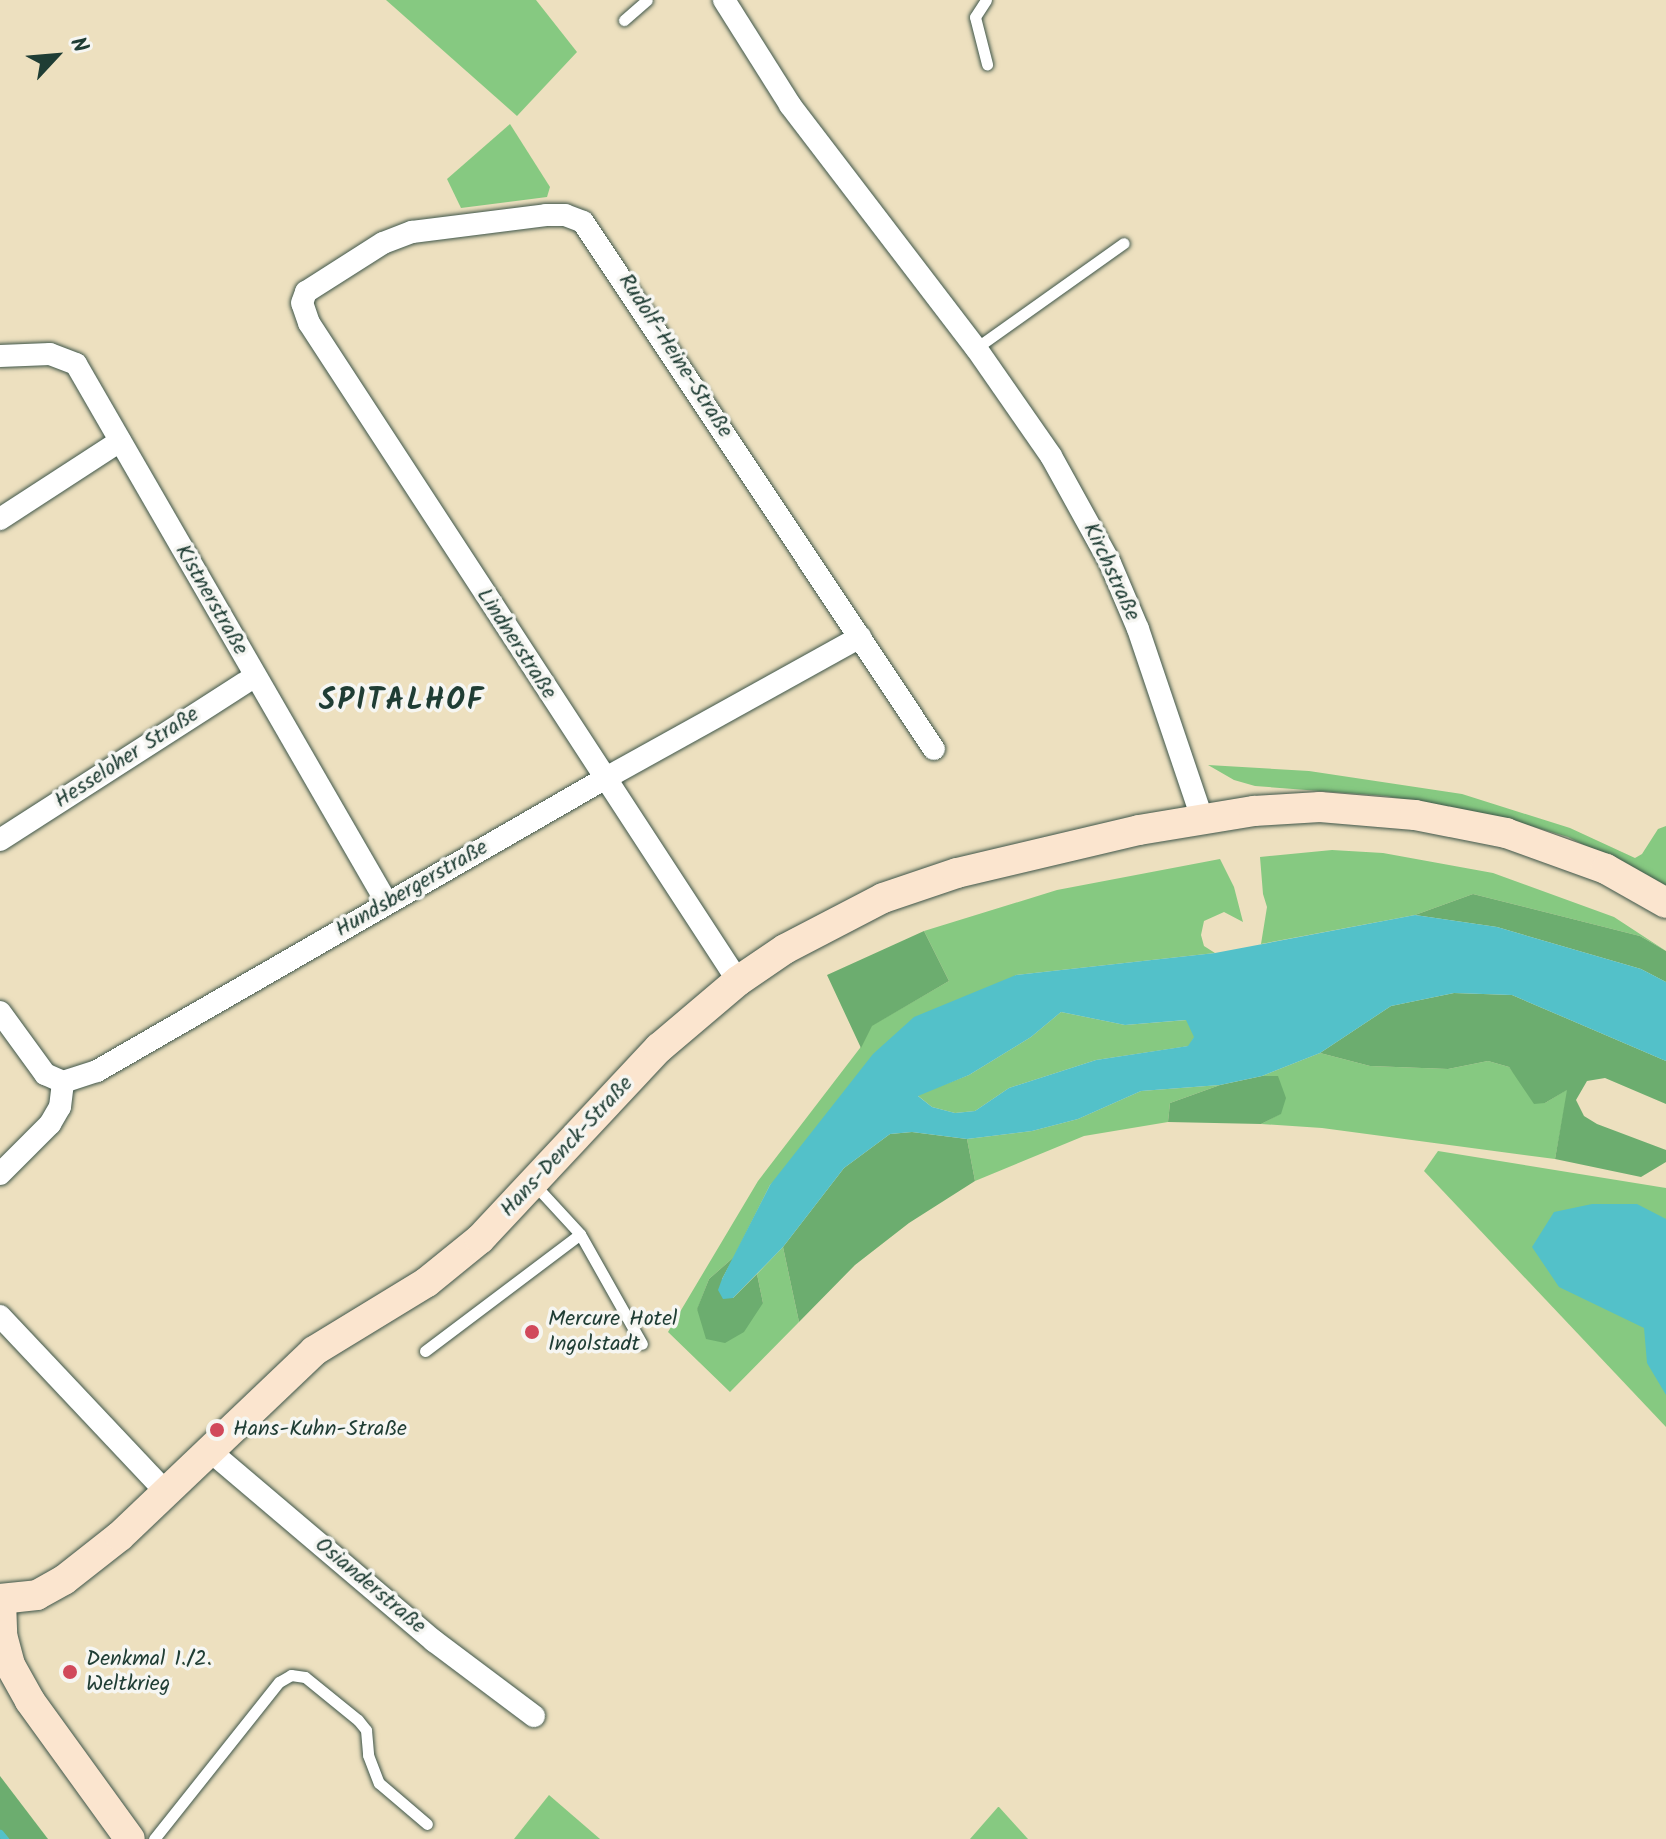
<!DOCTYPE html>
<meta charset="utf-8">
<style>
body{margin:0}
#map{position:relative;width:1666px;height:1839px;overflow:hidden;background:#ede0bf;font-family:Kalam,sans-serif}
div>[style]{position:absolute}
.green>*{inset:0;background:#86c981}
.forest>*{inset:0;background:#6cad6f}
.water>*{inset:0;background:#53c1c9}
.stream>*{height:7px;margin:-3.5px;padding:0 3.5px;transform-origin:3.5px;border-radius:3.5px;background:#53c1c9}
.roads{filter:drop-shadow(0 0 2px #3e5549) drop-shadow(0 0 2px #3e5549)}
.lane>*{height:11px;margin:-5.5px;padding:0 5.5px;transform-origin:5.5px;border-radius:5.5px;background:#fff}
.street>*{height:22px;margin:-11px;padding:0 11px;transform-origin:11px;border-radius:11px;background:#fff}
.secondary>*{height:30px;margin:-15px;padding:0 15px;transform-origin:15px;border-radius:15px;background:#fbe5cf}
.dots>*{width:22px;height:22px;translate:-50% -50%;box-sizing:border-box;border:4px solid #f6f6f2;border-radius:50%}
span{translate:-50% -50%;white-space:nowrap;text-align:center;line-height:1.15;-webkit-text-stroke:7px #f6f6f2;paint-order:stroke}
.street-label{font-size:22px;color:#1f3d34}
.poi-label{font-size:22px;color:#1f3d34}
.left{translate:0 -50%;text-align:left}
.district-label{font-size:30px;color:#1f3d34;font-weight:700;letter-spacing:2px}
.north{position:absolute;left:16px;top:16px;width:80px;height:80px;-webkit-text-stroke:6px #f6f6f2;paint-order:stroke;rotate:64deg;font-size:22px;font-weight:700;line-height:32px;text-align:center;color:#1f3d34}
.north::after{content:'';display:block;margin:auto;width:28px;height:36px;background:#1f3d34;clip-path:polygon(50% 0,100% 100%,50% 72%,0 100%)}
</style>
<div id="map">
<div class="green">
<div style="clip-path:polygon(386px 0,536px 0,577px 52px,517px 116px)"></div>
<div style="clip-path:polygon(510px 124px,550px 187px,547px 197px,461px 208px,447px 179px)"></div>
<div style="clip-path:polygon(1208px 765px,1309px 771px,1462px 794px,1570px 828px,1635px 858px,1642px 854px,1658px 829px,1666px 826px,1666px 886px,1568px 837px,1504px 818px,1386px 796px,1255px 786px,1234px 780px)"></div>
<div style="clip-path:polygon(1332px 850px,1383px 853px,1493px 873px,1614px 917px,1666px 951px,1640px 936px,1473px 894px,1415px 915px,1261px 944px,1267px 907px,1263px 894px,1260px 857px)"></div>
<div style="clip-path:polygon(1220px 859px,1234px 887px,1243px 922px,1224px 912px,1204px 921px,1201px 935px,1204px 946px,1215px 953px,1016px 975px,770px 1185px,734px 1257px,709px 1279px,697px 1310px,763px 1303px,757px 1274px,783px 1247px,799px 1322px,730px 1392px,668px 1332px,758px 1181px,860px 1048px,871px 1026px,949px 981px,924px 931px,1057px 890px)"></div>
<div style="clip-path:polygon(1061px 1012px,1125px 1025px,1187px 1020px,1195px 1036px,1189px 1046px,1096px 1060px,1009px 1088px,975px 1111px,955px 1113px,932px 1107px,917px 1095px,969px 1075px,1031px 1037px)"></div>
<div style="clip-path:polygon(1320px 1053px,1370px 1066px,1448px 1069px,1488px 1061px,1509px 1067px,1525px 1087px,1545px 1103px,1568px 1089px,1555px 1159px,1322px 1128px,1261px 1124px,1280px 1114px,1278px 1076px,1262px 1076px)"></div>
<div style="clip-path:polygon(1220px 1085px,1170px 1103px,1168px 1122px,1084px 1136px,975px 1181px,967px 1139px,1032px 1131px,1078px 1119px,1141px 1091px)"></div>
<div style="clip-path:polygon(1438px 1151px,1666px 1188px,1666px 1427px,1424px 1171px)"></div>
<div style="clip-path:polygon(549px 1795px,600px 1839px,514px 1839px)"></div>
<div style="clip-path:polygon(998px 1807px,999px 1807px,1028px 1839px,970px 1839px)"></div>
</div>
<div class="forest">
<div style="clip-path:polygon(1473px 894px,1640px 936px,1666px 951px,1666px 982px,1641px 969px,1497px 927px,1415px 915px)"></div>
<div style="clip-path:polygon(924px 931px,949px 981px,872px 1026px,861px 1048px,827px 975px)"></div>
<div style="clip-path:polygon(1454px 993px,1512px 995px,1666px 1061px,1666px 1104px,1605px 1078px,1587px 1081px,1576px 1100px,1584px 1116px,1597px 1124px,1666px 1150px,1666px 1162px,1641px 1177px,1555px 1159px,1567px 1090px,1545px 1103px,1534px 1104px,1509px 1067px,1488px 1061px,1448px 1069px,1370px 1066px,1320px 1053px,1391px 1006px)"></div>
<div style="clip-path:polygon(1262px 1076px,1278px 1076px,1286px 1098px,1281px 1114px,1261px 1124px,1168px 1122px,1170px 1103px,1220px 1085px)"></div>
<div style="clip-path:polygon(912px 1132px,967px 1139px,975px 1181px,909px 1223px,855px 1265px,799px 1322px,783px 1247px,844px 1168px,890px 1134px)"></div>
<div style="clip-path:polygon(734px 1257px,722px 1279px,733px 1298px,757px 1274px,763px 1303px,744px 1332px,725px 1343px,706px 1339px,697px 1309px,709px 1279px)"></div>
<div style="clip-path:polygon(0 1776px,48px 1839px,0 1839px)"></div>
</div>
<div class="water">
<div style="clip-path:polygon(evenodd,1415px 915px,1497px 927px,1641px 969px,1666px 982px,1666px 1061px,1512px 995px,1454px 993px,1391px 1006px,1320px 1053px,1262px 1076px,1220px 1085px,1141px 1091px,1078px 1119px,1032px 1131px,967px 1139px,912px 1132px,890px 1134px,844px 1168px,783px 1247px,733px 1298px,723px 1299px,718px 1290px,722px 1279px,770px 1185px,873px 1054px,914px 1017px,1016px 975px,1215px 953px,1415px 915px,1061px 1012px,1125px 1025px,1186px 1020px,1194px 1037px,1188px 1046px,1096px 1060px,1009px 1088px,975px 1111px,955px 1113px,932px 1107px,918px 1096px,969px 1075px,1031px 1037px,1061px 1012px)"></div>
<div style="clip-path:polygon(1592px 1204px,1637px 1204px,1666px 1219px,1666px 1395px,1647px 1363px,1644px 1328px,1559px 1287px,1532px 1247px,1554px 1212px)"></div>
</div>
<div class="stream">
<div style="left:0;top:1833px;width:8px;rotate:50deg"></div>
</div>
<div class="roads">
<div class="lane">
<div style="left:986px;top:0;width:20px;rotate:123deg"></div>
<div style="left:975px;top:17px;width:49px;rotate:75.7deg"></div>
<div style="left:624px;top:20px;width:30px;rotate:-41deg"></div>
<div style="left:976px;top:348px;width:181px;rotate:-35.4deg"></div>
<div style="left:534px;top:1184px;width:68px;rotate:47.4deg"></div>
<div style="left:580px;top:1234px;width:126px;rotate:60.6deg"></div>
<div style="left:425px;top:1351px;width:194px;rotate:-37deg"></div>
<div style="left:154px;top:1839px;width:201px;rotate:-51.5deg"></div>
<div style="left:279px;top:1682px;width:14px;rotate:-30deg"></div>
<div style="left:291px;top:1675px;width:14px;rotate:8deg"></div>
<div style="left:305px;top:1677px;width:68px;rotate:39.1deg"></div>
<div style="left:358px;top:1720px;width:13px;rotate:51deg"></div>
<div style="left:366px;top:1730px;width:25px;rotate:85deg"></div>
<div style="left:368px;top:1755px;width:30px;rotate:69deg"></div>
<div style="left:379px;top:1783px;width:63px;rotate:40.5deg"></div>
</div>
<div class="street">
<div style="left:724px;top:0;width:124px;rotate:57.8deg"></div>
<div style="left:790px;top:105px;width:306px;rotate:52.6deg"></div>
<div style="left:976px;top:348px;width:131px;rotate:55.2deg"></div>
<div style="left:1051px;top:456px;width:122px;rotate:61.1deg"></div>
<div style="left:1110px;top:563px;width:72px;rotate:67deg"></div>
<div style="left:1138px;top:629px;width:200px;rotate:71.3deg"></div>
<div style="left:0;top:356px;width:50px;rotate:-2.3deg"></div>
<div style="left:50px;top:354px;width:28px;rotate:21deg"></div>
<div style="left:76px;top:364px;width:622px;rotate:60.02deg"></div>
<div style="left:0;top:519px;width:143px;rotate:-33deg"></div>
<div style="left:0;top:840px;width:303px;rotate:-32.7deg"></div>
<div style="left:738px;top:981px;width:785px;rotate:-123.1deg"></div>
<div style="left:309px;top:323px;width:21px;rotate:-109deg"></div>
<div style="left:302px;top:303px;width:12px;rotate:-70deg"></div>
<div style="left:306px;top:292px;width:91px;rotate:-32.5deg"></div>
<div style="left:383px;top:243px;width:31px;rotate:-21deg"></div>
<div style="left:412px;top:232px;width:135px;rotate:-7.2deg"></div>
<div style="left:546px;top:215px;width:19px"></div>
<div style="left:565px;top:215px;width:19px;rotate:21deg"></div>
<div style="left:583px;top:222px;width:633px;rotate:56.34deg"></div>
<div style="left:0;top:1012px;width:77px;rotate:54deg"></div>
<div style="left:45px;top:1074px;width:20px;rotate:24deg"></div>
<div style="left:63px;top:1082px;width:36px;rotate:-18deg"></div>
<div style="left:97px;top:1071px;width:585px;rotate:-29.94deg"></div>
<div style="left:604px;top:779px;width:293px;rotate:-29deg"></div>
<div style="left:0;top:1174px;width:71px;rotate:-45deg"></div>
<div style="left:50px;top:1124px;width:20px;rotate:-60deg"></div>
<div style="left:60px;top:1107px;width:25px;rotate:-83deg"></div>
<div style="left:0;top:1316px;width:245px;rotate:46.7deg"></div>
<div style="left:210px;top:1451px;width:294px;rotate:40.3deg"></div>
<div style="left:434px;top:1641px;width:125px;rotate:36.9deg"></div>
</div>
<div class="secondary">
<div style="left:0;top:1599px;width:37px;rotate:-6deg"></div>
<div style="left:37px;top:1595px;width:31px;rotate:-29deg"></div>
<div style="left:64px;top:1580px;width:71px;rotate:-38.2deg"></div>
<div style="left:120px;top:1536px;width:268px;rotate:-43.6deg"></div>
<div style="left:314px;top:1351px;width:132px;rotate:-31.4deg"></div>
<div style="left:427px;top:1282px;width:68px;rotate:-39.1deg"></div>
<div style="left:480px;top:1239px;width:262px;rotate:-46.9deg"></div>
<div style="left:659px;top:1048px;width:104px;rotate:-40.3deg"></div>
<div style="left:738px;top:981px;width:57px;rotate:-34.2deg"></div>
<div style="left:785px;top:949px;width:110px;rotate:-27.5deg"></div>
<div style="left:883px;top:898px;width:78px;rotate:-18.7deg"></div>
<div style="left:957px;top:873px;width:187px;rotate:-13.3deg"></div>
<div style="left:1139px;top:830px;width:117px;rotate:-9.4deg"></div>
<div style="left:1254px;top:811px;width:66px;rotate:-3.5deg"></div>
<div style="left:1320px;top:807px;width:95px;rotate:4.8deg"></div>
<div style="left:1415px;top:815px;width:93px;rotate:11.2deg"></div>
<div style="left:1506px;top:833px;width:106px;rotate:19.8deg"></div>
<div style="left:1606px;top:869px;width:69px;rotate:29.5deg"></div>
<div style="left:1px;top:1600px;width:35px;rotate:88deg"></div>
<div style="left:2px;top:1635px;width:31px;rotate:75deg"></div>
<div style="left:10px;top:1665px;width:41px;rotate:60.9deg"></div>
<div style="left:30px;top:1701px;width:170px;rotate:54.1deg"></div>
</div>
</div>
<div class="dots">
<div style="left:532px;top:1332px;background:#d1495b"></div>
<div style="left:217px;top:1430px;background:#d1495b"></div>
<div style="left:70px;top:1672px;background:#d1495b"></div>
</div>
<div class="street-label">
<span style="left:675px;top:356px;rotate:57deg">Rudolf-Heine-Straße</span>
<span style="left:1111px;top:572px;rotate:65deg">Kirchstraße</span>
<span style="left:211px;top:600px;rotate:60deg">Kistnerstraße</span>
<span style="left:516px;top:644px;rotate:57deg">Lindnerstraße</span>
<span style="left:127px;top:758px;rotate:-33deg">Hesseloher Straße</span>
<span style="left:412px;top:889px;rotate:-30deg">Hundsbergerstraße</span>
<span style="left:567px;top:1147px;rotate:-47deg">Hans-Denck-Straße</span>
<span style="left:370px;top:1586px;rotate:40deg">Osianderstraße</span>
</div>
<div class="poi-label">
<span class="left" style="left:548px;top:1332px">Mercure Hotel<br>Ingolstadt</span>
<span class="left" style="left:233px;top:1430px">Hans-Kuhn-Straße</span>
<span class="left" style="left:86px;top:1672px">Denkmal 1./2.<br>Weltkrieg</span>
</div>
<div class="district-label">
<span style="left:402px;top:701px">SPITALHOF</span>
</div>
<div class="north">N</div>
</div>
